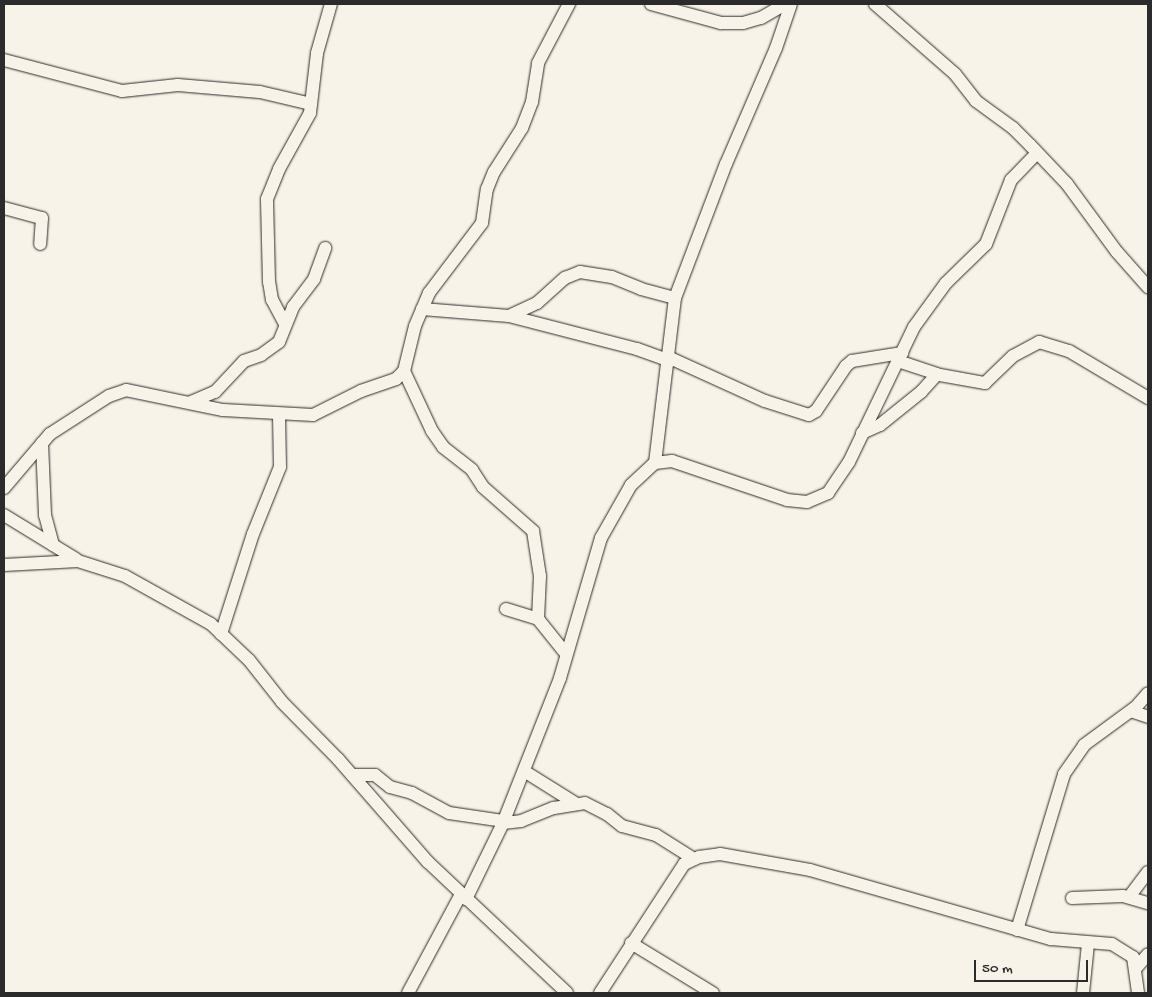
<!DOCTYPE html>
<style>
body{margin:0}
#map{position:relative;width:1152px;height:997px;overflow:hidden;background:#f7f3e8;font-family:"Gochi Hand",sans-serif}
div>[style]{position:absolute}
.roads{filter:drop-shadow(0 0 1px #2b2b2b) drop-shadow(0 0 1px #2b2b2b)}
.street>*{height:12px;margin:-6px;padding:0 6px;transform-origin:6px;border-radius:6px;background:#f7f3e8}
span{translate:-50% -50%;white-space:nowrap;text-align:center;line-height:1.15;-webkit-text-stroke:5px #f7f3e8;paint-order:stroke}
.frame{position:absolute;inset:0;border:5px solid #2b2b2b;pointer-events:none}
.scale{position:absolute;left:974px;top:960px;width:114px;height:22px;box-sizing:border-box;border:2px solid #2b2b2b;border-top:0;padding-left:6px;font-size:15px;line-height:18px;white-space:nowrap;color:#2b2b2b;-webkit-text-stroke:4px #f7f3e8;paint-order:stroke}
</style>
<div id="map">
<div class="roads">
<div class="street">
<div style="left:651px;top:4px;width:73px;rotate:15.2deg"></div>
<div style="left:721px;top:23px;width:22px"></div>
<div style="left:743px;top:23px;width:19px;rotate:-16deg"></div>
<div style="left:761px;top:18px;width:28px;rotate:-30deg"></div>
<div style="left:875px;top:4px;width:106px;rotate:41.2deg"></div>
<div style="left:955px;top:74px;width:34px;rotate:52deg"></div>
<div style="left:976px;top:101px;width:46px;rotate:36.1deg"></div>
<div style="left:1013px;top:128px;width:24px;rotate:45deg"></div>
<div style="left:1030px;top:145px;width:54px;rotate:46.5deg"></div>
<div style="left:1067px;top:184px;width:84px;rotate:53.7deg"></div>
<div style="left:1117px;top:252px;width:47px;rotate:48.5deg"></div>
<div style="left:4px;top:60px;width:122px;rotate:14.7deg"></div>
<div style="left:122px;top:91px;width:56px;rotate:-6.1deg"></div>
<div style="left:178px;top:85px;width:82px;rotate:4.9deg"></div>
<div style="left:260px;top:92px;width:52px;rotate:13.2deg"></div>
<div style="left:4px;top:208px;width:39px;rotate:15deg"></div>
<div style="left:42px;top:218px;width:26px;rotate:94deg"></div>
<div style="left:422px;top:309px;width:87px;rotate:4.6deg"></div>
<div style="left:509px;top:316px;width:132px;rotate:14.5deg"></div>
<div style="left:637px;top:349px;width:35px;rotate:20deg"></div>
<div style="left:509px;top:316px;width:31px;rotate:-25deg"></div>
<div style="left:537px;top:303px;width:38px;rotate:-42deg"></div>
<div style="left:565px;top:278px;width:16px;rotate:-22deg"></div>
<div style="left:580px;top:272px;width:32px;rotate:9deg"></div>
<div style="left:612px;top:277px;width:31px;rotate:22deg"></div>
<div style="left:641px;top:289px;width:35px;rotate:15deg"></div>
<div style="left:285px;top:324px;width:27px;rotate:-118deg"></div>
<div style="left:272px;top:300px;width:18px;rotate:-99deg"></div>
<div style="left:269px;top:282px;width:83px;rotate:-91.4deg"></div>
<div style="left:267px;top:199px;width:32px;rotate:-68deg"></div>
<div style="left:279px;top:169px;width:64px;rotate:-61deg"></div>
<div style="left:310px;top:113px;width:60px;rotate:-83.3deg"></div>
<div style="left:317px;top:53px;width:51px;rotate:-74.1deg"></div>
<div style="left:670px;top:358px;width:104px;rotate:24.4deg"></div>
<div style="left:765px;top:401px;width:46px;rotate:17.7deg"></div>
<div style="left:809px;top:415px;width:8px;rotate:-30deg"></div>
<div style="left:816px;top:411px;width:54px;rotate:-56.3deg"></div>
<div style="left:846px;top:366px;width:8px;rotate:-40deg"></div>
<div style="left:852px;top:361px;width:51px;rotate:-9.1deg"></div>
<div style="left:898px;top:361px;width:44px;rotate:18.4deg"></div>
<div style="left:940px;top:375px;width:46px;rotate:10.1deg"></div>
<div style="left:985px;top:383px;width:39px;rotate:-44deg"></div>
<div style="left:1013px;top:356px;width:30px;rotate:-28deg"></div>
<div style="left:1039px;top:342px;width:31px;rotate:17deg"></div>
<div style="left:1069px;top:351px;width:92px;rotate:30.7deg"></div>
<div style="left:404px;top:371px;width:66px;rotate:65deg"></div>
<div style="left:432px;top:431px;width:19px;rotate:55deg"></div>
<div style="left:443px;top:447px;width:37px;rotate:38deg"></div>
<div style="left:472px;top:470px;width:20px;rotate:57deg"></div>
<div style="left:483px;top:487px;width:67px;rotate:41.3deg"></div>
<div style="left:533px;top:531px;width:46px;rotate:81.2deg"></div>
<div style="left:540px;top:576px;width:43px;rotate:92.7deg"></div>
<div style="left:191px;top:402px;width:26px;rotate:-23deg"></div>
<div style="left:215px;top:392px;width:42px;rotate:-46.9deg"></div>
<div style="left:244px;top:361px;width:18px;rotate:-19deg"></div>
<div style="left:261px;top:355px;width:22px;rotate:-36deg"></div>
<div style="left:279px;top:342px;width:38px;rotate:-68deg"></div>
<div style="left:293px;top:307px;width:35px;rotate:-53deg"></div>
<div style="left:314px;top:279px;width:33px;rotate:-70deg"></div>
<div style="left:862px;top:433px;width:20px;rotate:-24deg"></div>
<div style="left:880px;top:425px;width:53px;rotate:-38.8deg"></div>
<div style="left:921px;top:392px;width:24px;rotate:-48deg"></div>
<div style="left:42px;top:443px;width:72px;rotate:87.6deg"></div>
<div style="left:45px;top:515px;width:31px;rotate:75deg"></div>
<div style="left:655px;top:463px;width:166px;rotate:-83.1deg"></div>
<div style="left:675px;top:298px;width:143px;rotate:-69.2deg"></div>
<div style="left:726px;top:164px;width:126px;rotate:-66.7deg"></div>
<div style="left:776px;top:48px;width:46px;rotate:-71.2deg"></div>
<div style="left:4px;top:488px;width:71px;rotate:-49.6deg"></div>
<div style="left:50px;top:434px;width:70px;rotate:-32.8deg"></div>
<div style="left:109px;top:396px;width:18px;rotate:-19deg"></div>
<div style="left:126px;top:390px;width:99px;rotate:11.7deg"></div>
<div style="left:223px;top:410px;width:90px;rotate:3.2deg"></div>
<div style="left:313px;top:415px;width:54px;rotate:-26.6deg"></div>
<div style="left:361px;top:391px;width:37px;rotate:-19deg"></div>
<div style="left:396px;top:379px;width:11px;rotate:-45deg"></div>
<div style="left:404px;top:371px;width:46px;rotate:-76.3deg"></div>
<div style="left:415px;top:326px;width:36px;rotate:-67deg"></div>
<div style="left:429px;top:293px;width:88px;rotate:-52.9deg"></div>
<div style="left:482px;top:223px;width:34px;rotate:-82deg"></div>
<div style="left:487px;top:189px;width:18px;rotate:-68deg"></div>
<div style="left:494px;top:172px;width:52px;rotate:-57.5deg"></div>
<div style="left:522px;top:128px;width:28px;rotate:-69deg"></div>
<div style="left:532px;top:102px;width:39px;rotate:-81deg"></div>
<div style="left:538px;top:63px;width:67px;rotate:-62.3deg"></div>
<div style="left:4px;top:515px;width:84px;rotate:31.4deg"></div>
<div style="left:4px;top:565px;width:74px;rotate:-3.1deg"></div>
<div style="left:78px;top:561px;width:49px;rotate:17.7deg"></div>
<div style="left:125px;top:576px;width:98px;rotate:29.2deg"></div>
<div style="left:211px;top:624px;width:52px;rotate:43.5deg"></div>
<div style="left:249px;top:660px;width:53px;rotate:51.8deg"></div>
<div style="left:282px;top:702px;width:80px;rotate:45.5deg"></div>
<div style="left:338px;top:759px;width:137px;rotate:48.9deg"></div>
<div style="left:428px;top:862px;width:191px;rotate:43.3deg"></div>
<div style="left:506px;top:609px;width:34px;rotate:17deg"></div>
<div style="left:538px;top:619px;width:45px;rotate:51.3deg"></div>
<div style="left:221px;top:634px;width:105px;rotate:-72.3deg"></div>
<div style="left:253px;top:534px;width:72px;rotate:-68.1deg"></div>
<div style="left:280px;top:467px;width:52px;rotate:-91.1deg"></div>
<div style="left:1131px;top:711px;width:18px;rotate:19deg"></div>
<div style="left:524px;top:771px;width:60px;rotate:32.1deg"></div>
<div style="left:352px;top:775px;width:23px"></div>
<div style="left:375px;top:775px;width:19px;rotate:39deg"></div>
<div style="left:390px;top:787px;width:23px;rotate:15deg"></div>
<div style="left:412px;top:793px;width:42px;rotate:28.4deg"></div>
<div style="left:449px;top:813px;width:56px;rotate:8.3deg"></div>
<div style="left:503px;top:823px;width:18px;rotate:-6deg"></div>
<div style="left:521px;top:821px;width:35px;rotate:-22deg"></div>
<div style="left:554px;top:808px;width:31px;rotate:-9deg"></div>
<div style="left:585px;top:803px;width:25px;rotate:27deg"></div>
<div style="left:607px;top:814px;width:19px;rotate:39deg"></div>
<div style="left:622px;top:826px;width:35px;rotate:15deg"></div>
<div style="left:656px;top:835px;width:45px;rotate:32.3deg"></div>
<div style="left:1129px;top:897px;width:31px;rotate:-53deg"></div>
<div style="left:1072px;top:898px;width:51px;rotate:-2.2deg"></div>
<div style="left:1123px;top:896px;width:26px;rotate:16deg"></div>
<div style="left:466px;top:899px;width:85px;rotate:-64deg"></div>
<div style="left:503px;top:823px;width:156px;rotate:-68.5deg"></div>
<div style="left:560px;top:678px;width:146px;rotate:-73.7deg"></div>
<div style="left:601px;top:538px;width:61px;rotate:-60.5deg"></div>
<div style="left:631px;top:485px;width:33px;rotate:-43deg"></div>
<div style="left:655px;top:463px;width:17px;rotate:-7deg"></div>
<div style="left:672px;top:461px;width:121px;rotate:18.7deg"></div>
<div style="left:787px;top:500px;width:20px;rotate:6deg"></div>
<div style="left:807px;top:502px;width:23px;rotate:-23deg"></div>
<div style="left:828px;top:493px;width:37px;rotate:-56deg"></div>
<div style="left:849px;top:462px;width:150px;rotate:-64.3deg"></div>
<div style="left:914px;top:327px;width:54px;rotate:-54deg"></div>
<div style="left:946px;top:283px;width:56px;rotate:-44.3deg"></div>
<div style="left:986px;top:244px;width:69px;rotate:-68.7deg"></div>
<div style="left:1011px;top:180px;width:37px;rotate:-46deg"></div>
<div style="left:1017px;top:930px;width:163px;rotate:-73.2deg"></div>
<div style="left:1064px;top:774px;width:35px;rotate:-55deg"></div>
<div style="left:1084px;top:745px;width:64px;rotate:-36.2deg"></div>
<div style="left:1136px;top:707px;width:18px;rotate:-49deg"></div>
<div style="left:631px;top:943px;width:96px;rotate:31.4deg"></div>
<div style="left:1136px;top:968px;width:18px;rotate:-49deg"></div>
<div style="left:408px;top:993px;width:112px;rotate:-61.8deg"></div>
<div style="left:600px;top:993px;width:154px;rotate:-56.9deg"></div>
<div style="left:684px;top:864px;width:17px;rotate:-25deg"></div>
<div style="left:699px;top:857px;width:21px;rotate:-8deg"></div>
<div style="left:720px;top:854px;width:91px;rotate:10.1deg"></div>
<div style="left:810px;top:870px;width:251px;rotate:16deg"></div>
<div style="left:1051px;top:939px;width:61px;rotate:4.7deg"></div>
<div style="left:1112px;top:944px;width:25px;rotate:32deg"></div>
<div style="left:1133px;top:957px;width:36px;rotate:82deg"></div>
<div style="left:1083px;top:993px;width:49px;rotate:-84.2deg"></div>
</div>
</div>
<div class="frame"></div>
<div class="scale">50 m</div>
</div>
